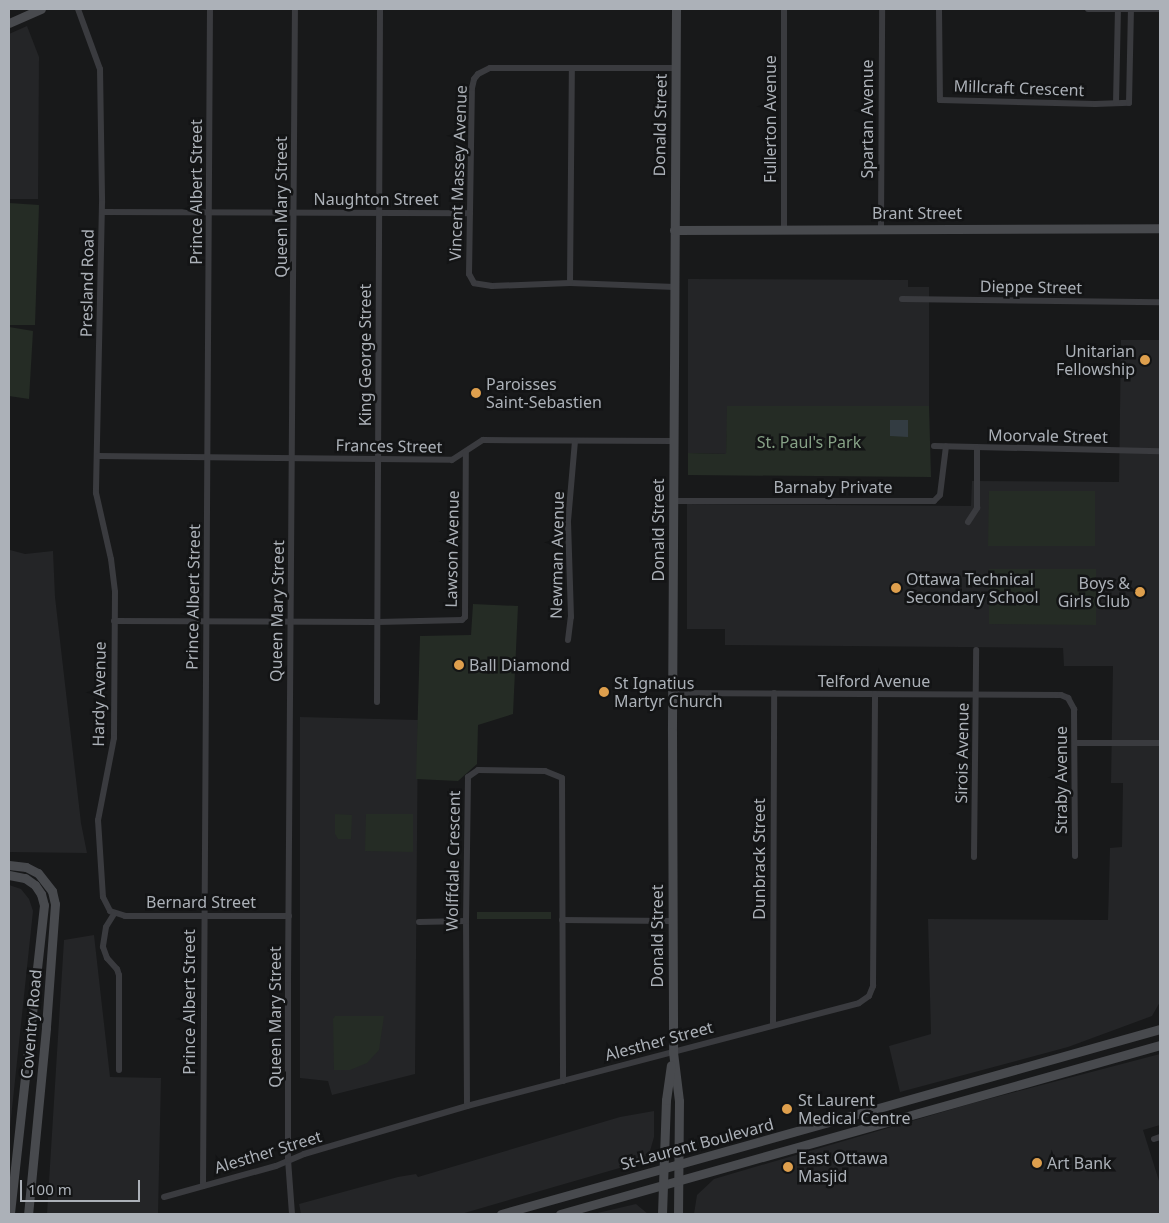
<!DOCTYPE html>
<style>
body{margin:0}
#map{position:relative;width:1169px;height:1223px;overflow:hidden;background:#18191a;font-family:"Noto Sans",sans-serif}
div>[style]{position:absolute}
.built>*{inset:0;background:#242527}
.green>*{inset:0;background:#252c25}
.water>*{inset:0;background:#333c42}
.street>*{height:6px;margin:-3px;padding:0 3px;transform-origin:3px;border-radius:3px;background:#3a3b3f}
.secondary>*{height:9px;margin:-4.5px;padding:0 4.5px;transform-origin:4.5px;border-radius:4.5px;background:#484a4e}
.dots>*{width:14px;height:14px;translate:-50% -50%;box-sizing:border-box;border:2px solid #131415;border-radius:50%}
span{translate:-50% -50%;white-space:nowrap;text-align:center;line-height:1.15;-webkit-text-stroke:5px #131415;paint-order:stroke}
.street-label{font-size:16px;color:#acb1b8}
.poi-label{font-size:16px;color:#acb1b8}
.right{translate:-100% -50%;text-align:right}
.left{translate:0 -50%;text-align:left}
.park-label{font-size:16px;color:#86a186}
.frame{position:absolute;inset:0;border:10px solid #acb1b8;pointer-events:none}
.scale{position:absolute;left:20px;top:1180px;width:120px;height:22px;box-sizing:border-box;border:2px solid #acb1b8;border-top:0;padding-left:6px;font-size:15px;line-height:18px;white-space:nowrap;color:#acb1b8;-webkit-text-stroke:4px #131415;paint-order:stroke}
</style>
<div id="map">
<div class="built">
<div style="clip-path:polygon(27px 26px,39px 57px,38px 199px,9px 199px,9px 34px)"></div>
<div style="clip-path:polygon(688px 279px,908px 280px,908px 287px,929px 287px,929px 406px,728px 406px,726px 454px,688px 453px)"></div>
<div style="clip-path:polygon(1121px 340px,1160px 340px,1160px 1002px,1152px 1016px,1068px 1047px,900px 1092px,889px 1046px,931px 1034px,928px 919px,1108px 920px,1110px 848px,1122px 847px,1123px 783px,1111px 783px,1113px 666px,1064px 666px,1063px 648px,725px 645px,725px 629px,687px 629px,687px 504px,971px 506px,972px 481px,1119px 482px)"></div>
<div style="clip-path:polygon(10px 550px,25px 554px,53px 551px,55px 597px,81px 823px,87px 853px,9px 852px)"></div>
<div style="clip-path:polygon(300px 717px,418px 720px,415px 1074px,332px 1095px,328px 1081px,300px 1078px)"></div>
<div style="clip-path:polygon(9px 885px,21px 889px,29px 899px,33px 911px,9px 1137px)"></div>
<div style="clip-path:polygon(94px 935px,110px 1077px,161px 1078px,158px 1214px,47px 1214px,64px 940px)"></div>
<div style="clip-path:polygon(1160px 1054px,1160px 1125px,1143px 1130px,1160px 1184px,1160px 1214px,694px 1214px,697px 1195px,714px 1179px,973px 1103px)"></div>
<div style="clip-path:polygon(654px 1111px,654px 1137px,650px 1151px,642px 1160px,630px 1165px,461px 1214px,301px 1214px,299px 1204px,398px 1177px,416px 1174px,418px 1177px,620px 1117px)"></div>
<div style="clip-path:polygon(636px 1204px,648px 1214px,593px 1214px,606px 1211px)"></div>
</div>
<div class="green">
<div style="clip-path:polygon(9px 203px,39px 205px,35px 325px,9px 325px)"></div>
<div style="clip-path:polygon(9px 327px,33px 331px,29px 399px,9px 396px)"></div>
<div style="clip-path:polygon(727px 406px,929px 406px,931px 477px,688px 475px,688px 453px,726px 454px)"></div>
<div style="clip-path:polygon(989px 491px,1095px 491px,1095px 546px,988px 546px)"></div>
<div style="clip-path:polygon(989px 569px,1096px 569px,1096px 625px,989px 624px)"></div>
<div style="clip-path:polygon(473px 604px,518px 606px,513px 714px,478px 725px,477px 764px,458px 781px,416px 779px,420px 636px,471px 635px)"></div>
<div style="clip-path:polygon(335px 814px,352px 815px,351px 839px,338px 839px,335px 834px)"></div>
<div style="clip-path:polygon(366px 814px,413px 814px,413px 852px,365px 851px)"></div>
<div style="clip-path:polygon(477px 912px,551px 912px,551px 919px,477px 919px)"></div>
<div style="clip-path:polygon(335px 1016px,384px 1016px,379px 1050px,367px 1063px,350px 1070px,334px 1070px,333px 1019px)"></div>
</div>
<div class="water">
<div style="clip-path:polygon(890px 420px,908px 420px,908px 437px,890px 436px)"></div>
</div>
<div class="street">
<div style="left:78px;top:9px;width:64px;rotate:69.9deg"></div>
<div style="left:100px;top:69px;width:134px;rotate:89.1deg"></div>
<div style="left:102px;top:203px;width:290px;rotate:91.2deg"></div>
<div style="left:96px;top:493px;width:68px;rotate:77.2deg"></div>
<div style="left:111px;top:559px;width:33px;rotate:83deg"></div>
<div style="left:115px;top:592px;width:146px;rotate:90.4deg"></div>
<div style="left:114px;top:738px;width:84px;rotate:101deg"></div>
<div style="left:98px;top:820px;width:77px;rotate:86.3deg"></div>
<div style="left:103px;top:897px;width:16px;rotate:63deg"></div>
<div style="left:110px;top:911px;width:16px;rotate:18deg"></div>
<div style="left:125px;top:916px;width:164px"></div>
<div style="left:939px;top:9px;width:91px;rotate:89.4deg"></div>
<div style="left:940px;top:100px;width:155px;rotate:1.5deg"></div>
<div style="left:1095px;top:104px;width:34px;rotate:-2deg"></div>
<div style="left:1129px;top:103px;width:94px;rotate:-88.8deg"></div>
<div style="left:1088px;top:9px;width:72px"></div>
<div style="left:1116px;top:103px;width:94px;rotate:-88.8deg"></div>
<div style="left:102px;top:212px;width:368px;rotate:0.2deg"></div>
<div style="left:881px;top:229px;width:220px;rotate:-89.7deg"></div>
<div style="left:784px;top:230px;width:221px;rotate:-90deg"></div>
<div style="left:570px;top:283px;width:214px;rotate:-89.5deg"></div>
<div style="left:675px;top:287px;width:105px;rotate:-177.8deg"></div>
<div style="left:570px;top:283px;width:78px;rotate:177.8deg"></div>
<div style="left:492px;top:286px;width:18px;rotate:-171deg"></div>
<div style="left:474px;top:283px;width:10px;rotate:-119deg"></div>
<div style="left:469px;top:274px;width:186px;rotate:-89.1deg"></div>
<div style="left:472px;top:88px;width:9px;rotate:-77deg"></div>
<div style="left:474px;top:79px;width:6px;rotate:-51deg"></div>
<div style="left:478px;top:74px;width:13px;rotate:-27deg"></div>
<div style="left:490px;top:68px;width:186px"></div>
<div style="left:902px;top:299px;width:258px;rotate:0.7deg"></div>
<div style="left:934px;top:446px;width:226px;rotate:1.3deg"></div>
<div style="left:98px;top:456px;width:354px;rotate:0.6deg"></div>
<div style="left:452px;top:460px;width:37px;rotate:-33deg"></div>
<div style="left:483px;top:440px;width:191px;rotate:0.3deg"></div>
<div style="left:674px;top:501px;width:260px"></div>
<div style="left:934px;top:501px;width:8px;rotate:-45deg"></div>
<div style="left:940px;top:495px;width:49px;rotate:-83deg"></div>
<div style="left:968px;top:522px;width:17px;rotate:-57deg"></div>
<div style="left:977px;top:508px;width:60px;rotate:-90deg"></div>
<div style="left:114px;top:621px;width:264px;rotate:0.2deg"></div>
<div style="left:378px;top:622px;width:84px;rotate:-1.4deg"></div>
<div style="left:462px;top:620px;width:4px;rotate:-45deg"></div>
<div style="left:465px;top:617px;width:164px;rotate:-89.7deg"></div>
<div style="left:568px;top:640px;width:23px;rotate:-83deg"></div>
<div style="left:571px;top:617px;width:96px;rotate:-91.8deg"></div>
<div style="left:568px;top:521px;width:80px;rotate:-85deg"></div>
<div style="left:672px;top:693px;width:389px;rotate:0.3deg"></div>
<div style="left:1061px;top:695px;width:8px;rotate:23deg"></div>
<div style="left:1068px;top:698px;width:13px;rotate:61deg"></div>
<div style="left:1074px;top:709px;width:147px;rotate:89.6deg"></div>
<div style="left:377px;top:702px;width:693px;rotate:-89.75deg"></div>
<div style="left:1075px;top:743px;width:85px"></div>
<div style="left:974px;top:857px;width:207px;rotate:-89.4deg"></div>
<div style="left:114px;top:914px;width:15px;rotate:122deg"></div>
<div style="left:106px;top:927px;width:20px;rotate:99deg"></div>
<div style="left:103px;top:947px;width:12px;rotate:70deg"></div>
<div style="left:107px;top:958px;width:15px;rotate:48deg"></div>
<div style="left:117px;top:969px;width:6px;rotate:72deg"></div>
<div style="left:119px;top:975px;width:95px;rotate:90deg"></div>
<div style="left:562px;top:920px;width:110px;rotate:0.5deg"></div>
<div style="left:419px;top:922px;width:47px;rotate:-1.2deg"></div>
<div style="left:773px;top:1025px;width:332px;rotate:-89.8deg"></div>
<div style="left:467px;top:1106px;width:185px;rotate:-90.3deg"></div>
<div style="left:466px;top:921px;width:144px;rotate:-89.2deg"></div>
<div style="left:468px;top:777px;width:12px;rotate:-35deg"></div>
<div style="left:478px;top:770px;width:67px;rotate:0.9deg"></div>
<div style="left:545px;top:771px;width:18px;rotate:22deg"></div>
<div style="left:562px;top:778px;width:303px;rotate:89.8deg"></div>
<div style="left:1154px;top:1139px;width:6px;rotate:-18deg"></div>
<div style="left:203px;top:1186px;width:1177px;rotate:-89.66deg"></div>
<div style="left:164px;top:1197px;width:116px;rotate:-15.5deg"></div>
<div style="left:276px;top:1166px;width:30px;rotate:-23deg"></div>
<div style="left:304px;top:1154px;width:170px;rotate:-16.4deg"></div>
<div style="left:467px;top:1106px;width:405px;rotate:-14.7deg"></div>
<div style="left:859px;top:1003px;width:12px;rotate:-35deg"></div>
<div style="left:869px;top:996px;width:11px;rotate:-68deg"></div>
<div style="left:873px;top:986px;width:292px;rotate:-89.6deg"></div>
<div style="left:292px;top:1214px;width:54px;rotate:-94.2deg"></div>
<div style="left:288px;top:1160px;width:180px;rotate:-90deg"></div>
<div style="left:288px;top:980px;width:971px;rotate:-89.59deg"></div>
</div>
<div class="secondary">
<div style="left:676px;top:9px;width:723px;rotate:90.32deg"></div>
<div style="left:672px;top:732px;width:320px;rotate:89.8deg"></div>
<div style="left:673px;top:1052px;width:49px;rotate:83deg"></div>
<div style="left:679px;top:1101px;width:113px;rotate:90.5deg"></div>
<div style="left:9px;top:23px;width:35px;rotate:-24deg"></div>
<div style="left:674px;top:230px;width:486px;rotate:-0.2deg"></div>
<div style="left:9px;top:865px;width:17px;rotate:7deg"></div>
<div style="left:26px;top:867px;width:13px;rotate:27deg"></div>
<div style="left:38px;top:873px;width:23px;rotate:52deg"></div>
<div style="left:52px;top:891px;width:13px;rotate:77deg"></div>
<div style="left:55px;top:904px;width:124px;rotate:94.2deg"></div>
<div style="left:46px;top:1028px;width:187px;rotate:95.5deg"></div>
<div style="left:9px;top:875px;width:16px;rotate:11deg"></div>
<div style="left:25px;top:878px;width:12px;rotate:35deg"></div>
<div style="left:35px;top:885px;width:11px;rotate:56deg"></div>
<div style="left:41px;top:894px;width:11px;rotate:75deg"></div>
<div style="left:44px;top:905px;width:311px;rotate:96.3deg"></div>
<div style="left:501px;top:1214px;width:684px;rotate:-15.68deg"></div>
<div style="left:560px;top:1214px;width:623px;rotate:-15.73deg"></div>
<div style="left:662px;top:1214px;width:114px;rotate:-88deg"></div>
<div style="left:666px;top:1100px;width:35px;rotate:-82deg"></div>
</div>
<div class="dots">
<div style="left:1145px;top:360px;background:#de9f4d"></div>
<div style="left:476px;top:393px;background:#de9f4d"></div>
<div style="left:896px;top:588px;background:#de9f4d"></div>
<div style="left:1140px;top:592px;background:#de9f4d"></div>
<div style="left:459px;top:665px;background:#de9f4d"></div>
<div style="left:604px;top:692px;background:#de9f4d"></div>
<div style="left:787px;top:1109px;background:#de9f4d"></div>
<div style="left:1037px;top:1163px;background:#de9f4d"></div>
<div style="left:788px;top:1167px;background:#de9f4d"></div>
</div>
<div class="street-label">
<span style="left:1019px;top:88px;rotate:2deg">Millcraft Crescent</span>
<span style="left:770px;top:119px;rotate:-90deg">Fullerton Avenue</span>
<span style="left:867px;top:119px;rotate:-90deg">Spartan Avenue</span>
<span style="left:660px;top:125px;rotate:-89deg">Donald Street</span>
<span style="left:458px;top:173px;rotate:-88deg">Vincent Massey Avenue</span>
<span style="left:196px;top:192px;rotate:-90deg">Prince Albert Street</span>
<span style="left:376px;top:199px">Naughton Street</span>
<span style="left:281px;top:207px;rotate:-90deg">Queen Mary Street</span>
<span style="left:917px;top:213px">Brant Street</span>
<span style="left:87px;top:283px;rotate:-89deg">Presland Road</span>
<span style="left:1031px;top:287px;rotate:1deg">Dieppe Street</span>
<span style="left:365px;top:355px;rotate:-90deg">King George Street</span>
<span style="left:1048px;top:436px;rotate:1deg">Moorvale Street</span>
<span style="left:389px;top:446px;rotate:1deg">Frances Street</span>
<span style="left:833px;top:487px">Barnaby Private</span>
<span style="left:658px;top:530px;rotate:-90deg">Donald Street</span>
<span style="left:452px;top:549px;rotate:-89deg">Lawson Avenue</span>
<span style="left:557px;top:555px;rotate:-89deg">Newman Avenue</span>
<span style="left:193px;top:597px;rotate:-89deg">Prince Albert Street</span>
<span style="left:277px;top:611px;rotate:-89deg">Queen Mary Street</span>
<span style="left:874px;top:681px">Telford Avenue</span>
<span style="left:99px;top:694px;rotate:-89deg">Hardy Avenue</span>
<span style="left:962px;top:753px;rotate:-89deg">Sirois Avenue</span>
<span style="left:1061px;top:780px;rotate:-90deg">Straby Avenue</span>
<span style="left:759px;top:859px;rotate:-90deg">Dunbrack Street</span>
<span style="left:453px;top:861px;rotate:-89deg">Wolffdale Crescent</span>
<span style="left:201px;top:902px">Bernard Street</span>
<span style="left:657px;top:936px;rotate:-90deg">Donald Street</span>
<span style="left:189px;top:1002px;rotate:-90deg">Prince Albert Street</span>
<span style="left:275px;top:1017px;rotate:-90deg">Queen Mary Street</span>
<span style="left:31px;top:1024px;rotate:-85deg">Coventry Road</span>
<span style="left:659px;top:1041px;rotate:-15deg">Alesther Street</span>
<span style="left:697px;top:1144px;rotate:-15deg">St-Laurent Boulevard</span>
<span style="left:268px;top:1152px;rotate:-17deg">Alesther Street</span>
</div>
<div class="poi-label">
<span class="right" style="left:1135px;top:360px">Unitarian<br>Fellowship</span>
<span class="left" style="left:486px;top:393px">Paroisses<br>Saint-Sebastien</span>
<span class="left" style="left:906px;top:588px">Ottawa Technical<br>Secondary School</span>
<span class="right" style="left:1130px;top:592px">Boys &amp;<br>Girls Club</span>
<span class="left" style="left:469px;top:665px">Ball Diamond</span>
<span class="left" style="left:614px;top:692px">St Ignatius<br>Martyr Church</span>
<span class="left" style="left:798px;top:1109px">St Laurent<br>Medical Centre</span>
<span class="left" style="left:798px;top:1167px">East Ottawa<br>Masjid</span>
<span class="left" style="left:1047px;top:1163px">Art Bank</span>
</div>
<div class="park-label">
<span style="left:809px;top:442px">St. Paul's Park</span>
</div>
<div class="frame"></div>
<div class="scale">100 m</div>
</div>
